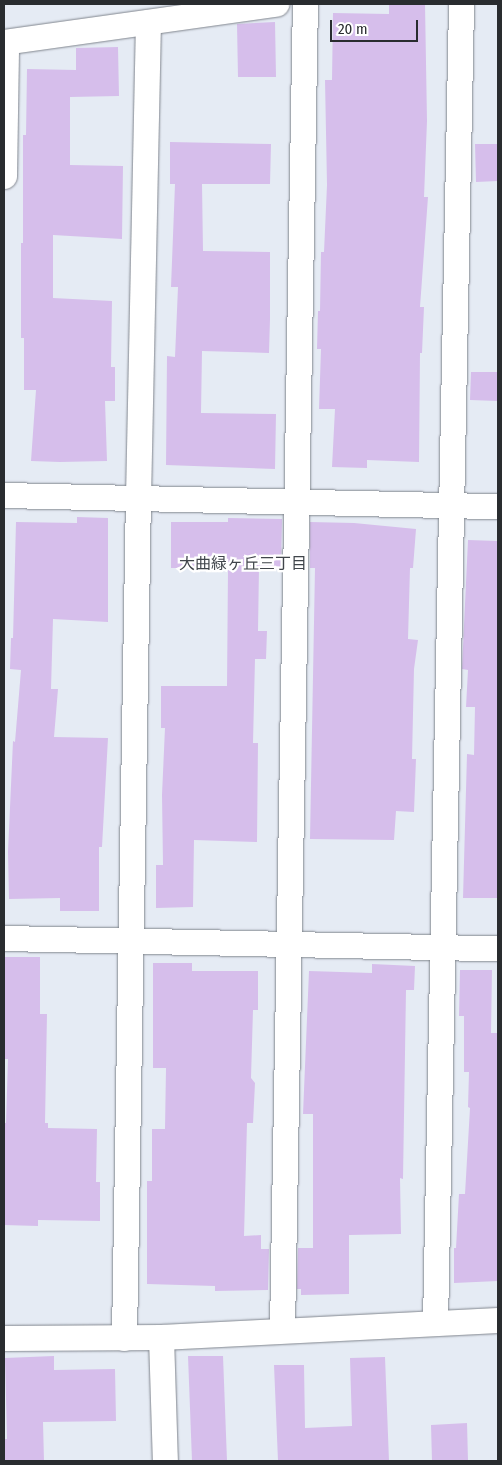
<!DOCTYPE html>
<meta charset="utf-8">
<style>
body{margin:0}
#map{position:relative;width:502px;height:1465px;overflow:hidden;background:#e5ebf4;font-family:"Fira Sans Condensed","Noto Sans JP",sans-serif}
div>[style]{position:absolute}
.building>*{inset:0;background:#d6beeb}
.roads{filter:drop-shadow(0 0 1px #81868e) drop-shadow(0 0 1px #81868e)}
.minor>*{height:25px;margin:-12.5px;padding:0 12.5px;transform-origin:12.5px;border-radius:12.5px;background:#fff}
span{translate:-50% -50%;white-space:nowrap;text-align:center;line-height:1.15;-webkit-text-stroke:4.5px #fff;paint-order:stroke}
.neighbourhood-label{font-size:16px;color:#40454b}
.frame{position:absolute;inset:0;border:5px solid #292c2f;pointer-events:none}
.scale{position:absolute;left:330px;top:20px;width:88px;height:22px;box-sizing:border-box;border:2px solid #292c2f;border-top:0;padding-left:6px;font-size:15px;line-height:18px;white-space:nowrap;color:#292c2f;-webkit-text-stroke:4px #fff;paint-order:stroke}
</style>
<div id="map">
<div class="building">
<div style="clip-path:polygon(389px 4px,425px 4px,427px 121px,424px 197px,428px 197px,420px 307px,424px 307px,422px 353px,420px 353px,419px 462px,367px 460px,367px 468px,332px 467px,335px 409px,319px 409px,321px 349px,317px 349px,318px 311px,320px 311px,321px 252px,324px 252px,327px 185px,325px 80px,332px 80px,333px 13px,389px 14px)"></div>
<div style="clip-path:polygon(275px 22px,276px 77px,238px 77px,237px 24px)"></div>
<div style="clip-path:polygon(118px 47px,119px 96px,70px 97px,70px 165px,123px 166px,122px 239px,53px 235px,53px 298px,112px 301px,111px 367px,115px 367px,115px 401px,105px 401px,107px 461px,60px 462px,31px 461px,36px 390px,24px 390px,24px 338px,21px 338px,21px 243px,23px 243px,23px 135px,26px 135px,27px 69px,76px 70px,76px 48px)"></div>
<div style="clip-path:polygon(170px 142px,271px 144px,270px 184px,202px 184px,203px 251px,270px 252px,270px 319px,269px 353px,202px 351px,201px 413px,276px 414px,275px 469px,166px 465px,167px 356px,175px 357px,178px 287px,171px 287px,175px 184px,170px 184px)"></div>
<div style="clip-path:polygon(475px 144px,498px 144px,498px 181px,476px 182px)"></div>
<div style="clip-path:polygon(471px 372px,498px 372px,498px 401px,470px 400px)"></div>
<div style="clip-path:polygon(77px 517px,108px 518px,108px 622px,53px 619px,51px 689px,58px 689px,54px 737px,108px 738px,102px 847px,99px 847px,99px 911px,60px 911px,60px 898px,9px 899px,8px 852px,13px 741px,15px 742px,21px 670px,10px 669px,11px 638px,13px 638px,16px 522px,77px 523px)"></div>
<div style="clip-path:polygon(228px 518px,282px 519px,281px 567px,259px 567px,258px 631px,267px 631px,266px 659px,255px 659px,253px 743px,258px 743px,257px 842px,194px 840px,193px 907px,156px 908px,156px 865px,163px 865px,162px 795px,165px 728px,161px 728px,161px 686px,227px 686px,228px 568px,171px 568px,171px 522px,228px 522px)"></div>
<div style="clip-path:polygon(310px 522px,354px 523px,416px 529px,413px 568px,410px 568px,408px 639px,418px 640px,414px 669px,412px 759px,416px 759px,414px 812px,396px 811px,394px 840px,310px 839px,315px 568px,310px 568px)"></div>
<div style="clip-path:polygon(468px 540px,498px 541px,498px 898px,463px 898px,467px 754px,474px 755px,475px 707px,466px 707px,468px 670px,462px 669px)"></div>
<div style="clip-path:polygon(5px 957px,40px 957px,40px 1014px,47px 1014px,45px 1123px,48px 1123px,48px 1128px,97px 1129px,96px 1182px,100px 1182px,100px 1221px,38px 1220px,38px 1226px,4px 1225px,4px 1123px,6px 1123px,8px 1059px,4px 1059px)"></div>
<div style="clip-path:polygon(153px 963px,192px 963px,192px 971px,258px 971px,258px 1010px,253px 1010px,251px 1078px,255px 1083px,253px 1123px,247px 1123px,244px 1236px,261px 1235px,261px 1249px,269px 1249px,268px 1290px,215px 1291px,215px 1286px,147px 1284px,147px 1181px,152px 1181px,152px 1129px,165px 1129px,166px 1068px,153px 1068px)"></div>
<div style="clip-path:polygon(372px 964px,415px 966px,414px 990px,406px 990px,403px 1179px,400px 1178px,401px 1234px,349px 1235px,349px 1294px,301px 1295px,301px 1289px,297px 1289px,298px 1248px,313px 1248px,313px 1114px,303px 1114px,309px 971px,372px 973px)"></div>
<div style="clip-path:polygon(460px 970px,492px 970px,491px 1033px,498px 1033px,498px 1281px,454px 1283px,454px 1248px,456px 1248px,459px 1194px,465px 1194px,470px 1108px,468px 1107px,469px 1072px,464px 1072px,464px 1016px,459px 1016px)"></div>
<div style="clip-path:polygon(54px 1356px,54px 1370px,115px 1369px,116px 1421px,43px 1422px,44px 1461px,5px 1461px,4px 1439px,7px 1439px,5px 1358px)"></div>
<div style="clip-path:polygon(188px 1356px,223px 1356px,227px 1461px,192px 1461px)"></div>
<div style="clip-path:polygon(385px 1357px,389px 1461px,278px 1461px,274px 1365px,304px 1365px,305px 1428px,352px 1426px,350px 1358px)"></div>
<div style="clip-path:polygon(467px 1423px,468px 1461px,432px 1461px,431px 1425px)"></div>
</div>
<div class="roads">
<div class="minor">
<div style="left:4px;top:42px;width:275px;rotate:-8deg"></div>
<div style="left:4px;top:176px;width:134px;rotate:-89.1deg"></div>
<div style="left:4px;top:495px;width:494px;rotate:1.3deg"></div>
<div style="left:4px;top:938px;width:494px;rotate:1.2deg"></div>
<div style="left:435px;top:1323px;width:1319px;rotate:-88.87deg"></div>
<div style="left:282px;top:1330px;width:1326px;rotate:-89.01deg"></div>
<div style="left:161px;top:1337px;width:124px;rotate:88.2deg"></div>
<div style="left:4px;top:1338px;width:157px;rotate:-0.4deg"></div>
<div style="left:161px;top:1337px;width:337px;rotate:-2.9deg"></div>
<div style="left:124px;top:1338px;width:840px;rotate:-89.05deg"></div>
<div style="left:138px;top:498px;width:476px;rotate:-88.8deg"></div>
</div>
</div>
<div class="neighbourhood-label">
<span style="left:243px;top:564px">大曲緑ヶ丘三丁目</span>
</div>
<div class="frame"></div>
<div class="scale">20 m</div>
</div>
